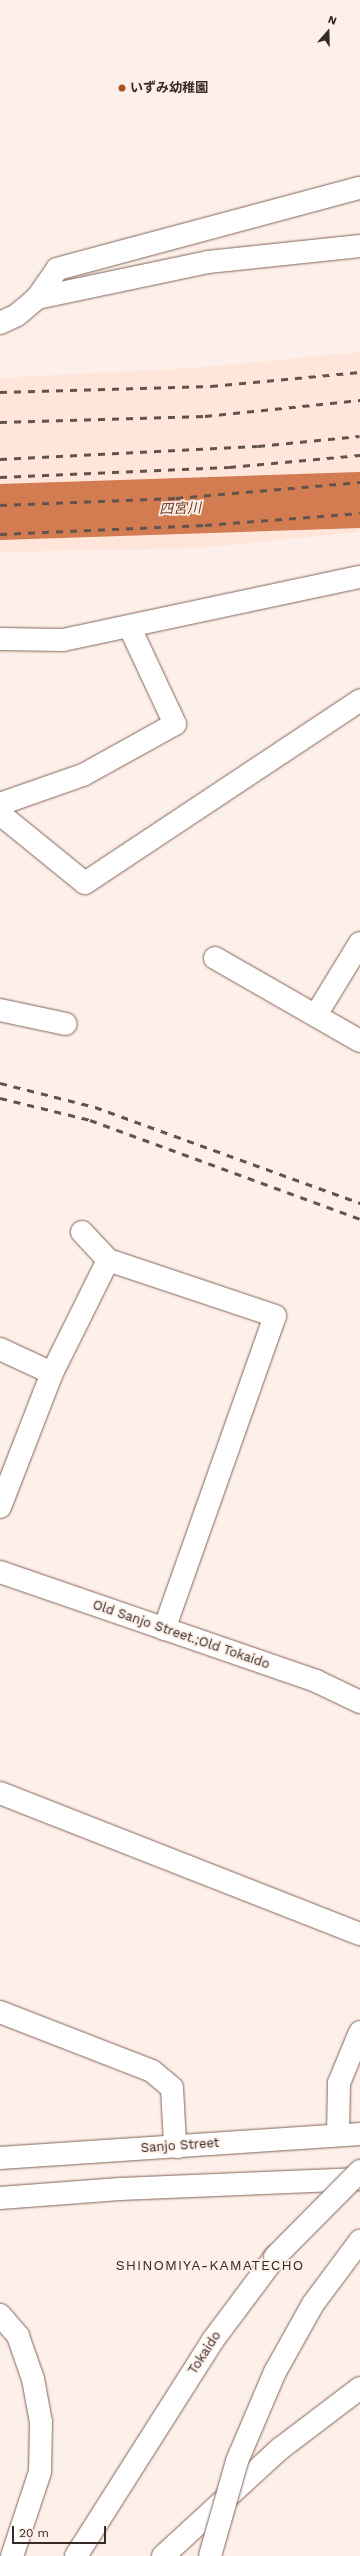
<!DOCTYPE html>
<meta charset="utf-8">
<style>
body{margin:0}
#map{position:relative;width:360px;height:2556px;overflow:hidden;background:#fdefe9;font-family:"Work Sans","Noto Sans JP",sans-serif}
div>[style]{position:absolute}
.built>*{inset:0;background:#ffe5da}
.river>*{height:56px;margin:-28px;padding:0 28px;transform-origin:28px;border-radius:28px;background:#d37c51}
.roads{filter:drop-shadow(0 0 1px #816456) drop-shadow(0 0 1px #816456)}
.minor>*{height:22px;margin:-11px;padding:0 11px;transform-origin:11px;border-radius:11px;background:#fff}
.major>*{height:22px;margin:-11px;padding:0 11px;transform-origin:11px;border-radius:11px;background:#fff}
.highway>*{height:22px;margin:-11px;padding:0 11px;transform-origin:11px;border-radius:11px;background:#fff}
.rail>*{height:3px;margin-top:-1.5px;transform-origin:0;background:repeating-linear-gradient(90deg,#61544e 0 7px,transparent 0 14px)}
.bridges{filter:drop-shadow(0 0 1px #816456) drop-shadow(0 0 1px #816456)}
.highway-bridge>*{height:22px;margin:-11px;padding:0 11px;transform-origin:11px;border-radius:11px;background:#fff}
.dots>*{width:11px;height:11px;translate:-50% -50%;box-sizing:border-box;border:2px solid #fdefe9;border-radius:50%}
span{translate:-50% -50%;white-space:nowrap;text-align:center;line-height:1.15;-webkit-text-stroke:3.5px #fdefe9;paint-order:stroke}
.poi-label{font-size:13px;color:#362a24;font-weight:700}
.left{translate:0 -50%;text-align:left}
.street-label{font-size:13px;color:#362a24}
.water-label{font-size:14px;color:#743b1c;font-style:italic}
.neighbourhood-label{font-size:14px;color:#362a24;letter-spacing:1px}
.north{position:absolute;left:308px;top:12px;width:40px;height:40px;-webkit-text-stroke:3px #fdefe9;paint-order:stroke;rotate:20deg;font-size:11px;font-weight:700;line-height:16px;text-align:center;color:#362a24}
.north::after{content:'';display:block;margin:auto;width:14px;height:18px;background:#362a24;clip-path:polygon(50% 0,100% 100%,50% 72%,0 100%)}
.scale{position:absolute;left:12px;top:2526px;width:94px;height:18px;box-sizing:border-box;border:2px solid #362a24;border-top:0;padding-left:5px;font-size:12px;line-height:14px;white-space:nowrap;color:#362a24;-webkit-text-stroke:3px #fdefe9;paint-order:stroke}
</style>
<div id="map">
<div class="built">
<div style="clip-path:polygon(360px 352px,360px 532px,198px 548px,0 552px,0 378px,194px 368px)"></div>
</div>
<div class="river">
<div style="left:0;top:512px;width:360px;rotate:-1.9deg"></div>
</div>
<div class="roads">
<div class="minor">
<div style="left:37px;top:298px;width:35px;rotate:-55deg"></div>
<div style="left:57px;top:269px;width:314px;rotate:-15deg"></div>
<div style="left:0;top:323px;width:19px;rotate:-25deg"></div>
<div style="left:17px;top:315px;width:26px;rotate:-40deg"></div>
<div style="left:37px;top:298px;width:175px;rotate:-11.9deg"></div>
<div style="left:208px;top:262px;width:153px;rotate:-6deg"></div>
<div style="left:0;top:639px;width:63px;rotate:0.9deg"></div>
<div style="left:63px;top:640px;width:304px;rotate:-12deg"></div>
<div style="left:0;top:804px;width:88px;rotate:-19.3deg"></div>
<div style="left:83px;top:775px;width:105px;rotate:-29deg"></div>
<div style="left:175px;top:724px;width:106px;rotate:-115.1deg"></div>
<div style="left:0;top:814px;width:109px;rotate:39.1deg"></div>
<div style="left:85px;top:883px;width:330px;rotate:-33.6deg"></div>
<div style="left:215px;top:958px;width:167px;rotate:29.8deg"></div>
<div style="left:0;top:1010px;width:67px;rotate:12deg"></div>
<div style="left:316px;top:1015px;width:84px;rotate:-58.6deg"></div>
<div style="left:82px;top:1232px;width:38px;rotate:47deg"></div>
<div style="left:108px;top:1260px;width:176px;rotate:18.5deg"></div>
<div style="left:275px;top:1316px;width:332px;rotate:109.5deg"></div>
<div style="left:0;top:1349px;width:57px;rotate:24.8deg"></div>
<div style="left:0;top:1507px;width:144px;rotate:-68.8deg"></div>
<div style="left:52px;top:1373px;width:126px;rotate:-63.6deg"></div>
<div style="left:0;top:1572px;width:334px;rotate:19deg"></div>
<div style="left:316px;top:1681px;width:49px;rotate:25.5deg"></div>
<div style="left:0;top:1793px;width:387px;rotate:21.4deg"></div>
<div style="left:0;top:2012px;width:163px;rotate:21.2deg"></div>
<div style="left:152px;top:2071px;width:26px;rotate:40deg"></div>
<div style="left:172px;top:2088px;width:55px;rotate:86.9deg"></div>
<div style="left:175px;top:2143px;width:5px;rotate:53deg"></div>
<div style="left:338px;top:2135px;width:52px;rotate:-88.9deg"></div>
<div style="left:339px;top:2083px;width:55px;rotate:-67.6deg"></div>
</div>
<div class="major">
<div style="left:0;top:2158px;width:361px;rotate:-3.8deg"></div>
<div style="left:0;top:2198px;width:120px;rotate:-4.3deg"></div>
<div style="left:120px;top:2189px;width:240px;rotate:-2.4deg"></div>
</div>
<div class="highway">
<div style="left:0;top:2315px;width:28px;rotate:49deg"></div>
<div style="left:18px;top:2336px;width:46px;rotate:70.8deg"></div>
<div style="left:33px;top:2379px;width:44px;rotate:79.5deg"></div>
<div style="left:41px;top:2422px;width:50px;rotate:91.1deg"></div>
<div style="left:40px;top:2472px;width:89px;rotate:108.4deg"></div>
<div style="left:76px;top:2556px;width:256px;rotate:-57.6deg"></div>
<div style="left:213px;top:2340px;width:104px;rotate:-53.2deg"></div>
<div style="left:163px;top:2556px;width:160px;rotate:-42.5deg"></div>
<div style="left:281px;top:2448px;width:99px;rotate:-37.2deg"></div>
</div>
</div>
<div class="rail">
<div style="left:0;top:392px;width:211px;rotate:-1.6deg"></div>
<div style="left:211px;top:386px;width:150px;rotate:-5.4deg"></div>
<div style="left:0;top:422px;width:205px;rotate:-1.7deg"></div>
<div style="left:205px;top:416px;width:156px;rotate:-5.9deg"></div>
<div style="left:0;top:459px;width:258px;rotate:-2.9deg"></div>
<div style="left:258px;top:446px;width:102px;rotate:-5.6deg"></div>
<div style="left:0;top:477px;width:229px;rotate:-2.5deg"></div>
<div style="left:229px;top:467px;width:132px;rotate:-5.2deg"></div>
<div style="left:0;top:505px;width:176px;rotate:-2.3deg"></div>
<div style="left:176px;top:498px;width:185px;rotate:-5deg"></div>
<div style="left:0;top:534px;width:205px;rotate:-2.5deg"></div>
<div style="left:205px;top:525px;width:155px;rotate:-4.4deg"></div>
<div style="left:0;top:1083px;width:98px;rotate:14.2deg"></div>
<div style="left:95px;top:1107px;width:282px;rotate:19.9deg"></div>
<div style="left:0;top:1098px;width:93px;rotate:13.7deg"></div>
<div style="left:90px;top:1120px;width:288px;rotate:20.1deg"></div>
</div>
<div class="bridges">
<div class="highway-bridge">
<div style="left:275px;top:2257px;width:121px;rotate:-45.3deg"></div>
<div style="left:210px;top:2556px;width:99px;rotate:-74.1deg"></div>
<div style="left:237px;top:2461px;width:97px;rotate:-66.9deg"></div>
<div style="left:275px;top:2372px;width:78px;rotate:-60.8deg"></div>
<div style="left:313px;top:2304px;width:79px;rotate:-53.3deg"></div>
</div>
</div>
<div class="dots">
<div style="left:122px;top:88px;background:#b35114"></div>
</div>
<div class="poi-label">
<span class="left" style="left:130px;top:88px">いずみ幼稚園</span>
</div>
<div class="street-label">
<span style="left:181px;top:1635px;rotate:19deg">Old Sanjo Street.;Old Tokaido</span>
<span style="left:180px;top:2146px;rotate:-4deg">Sanjo Street</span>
<span style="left:205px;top:2353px;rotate:-57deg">Tokaido</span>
</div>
<div class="water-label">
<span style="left:180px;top:508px;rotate:-2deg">四宮川</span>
</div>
<div class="neighbourhood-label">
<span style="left:210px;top:2265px">SHINOMIYA-KAMATECHO</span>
</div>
<div class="north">N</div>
<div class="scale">20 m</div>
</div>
